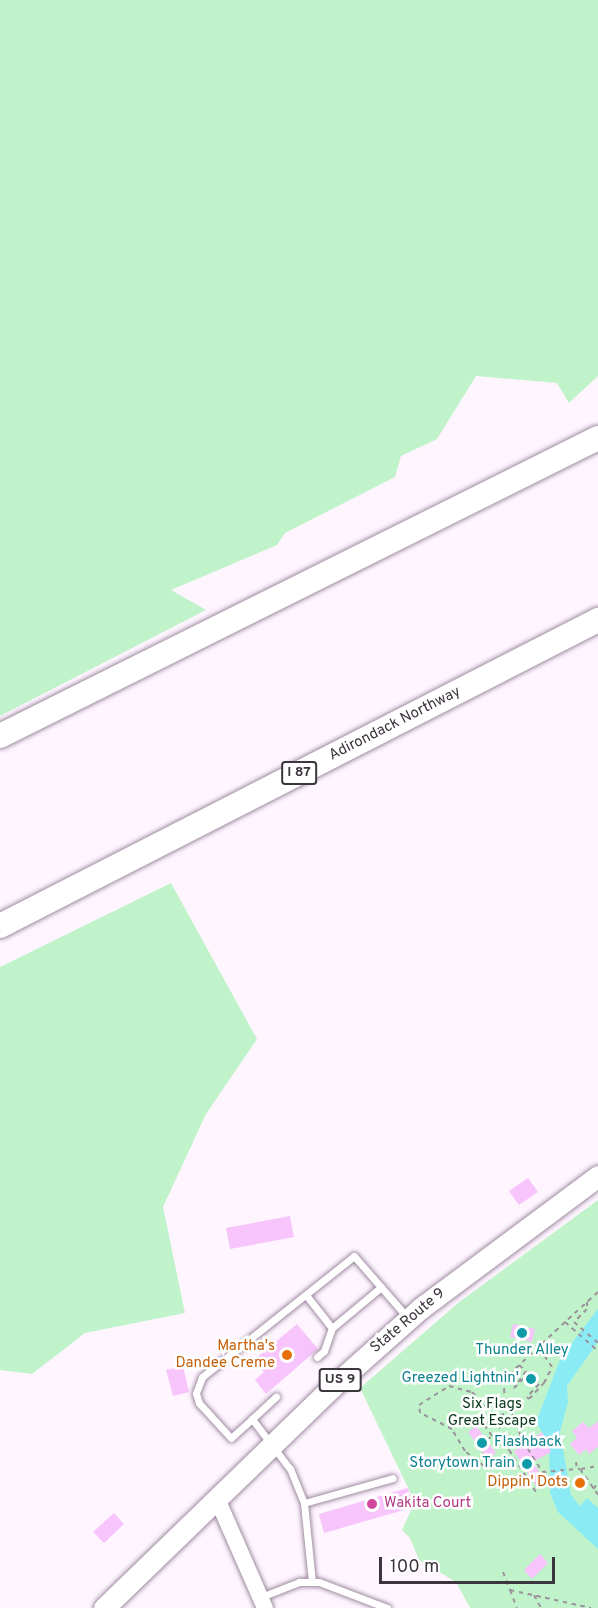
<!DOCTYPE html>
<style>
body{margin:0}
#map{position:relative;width:598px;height:1608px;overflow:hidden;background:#fef5ff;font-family:Overpass,sans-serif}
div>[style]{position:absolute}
.green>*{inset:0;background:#c0f3ca}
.water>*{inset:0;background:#8aebf5}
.building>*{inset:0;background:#f7c4fc}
.path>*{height:2px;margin-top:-1px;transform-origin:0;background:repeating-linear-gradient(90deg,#9b929c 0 4.5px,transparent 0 9px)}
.roads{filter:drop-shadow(0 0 2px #9f8ba1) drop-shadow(0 0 2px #9f8ba1)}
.service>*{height:7px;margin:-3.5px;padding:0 3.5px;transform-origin:3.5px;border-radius:3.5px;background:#fff}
.tertiary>*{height:16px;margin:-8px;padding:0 8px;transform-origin:8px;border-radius:8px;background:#fff}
.primary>*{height:21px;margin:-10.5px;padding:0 10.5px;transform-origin:10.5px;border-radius:10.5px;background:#fff}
.motorway>*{height:24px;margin:-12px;padding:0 12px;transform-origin:12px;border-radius:12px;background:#fff}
.dots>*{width:16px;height:16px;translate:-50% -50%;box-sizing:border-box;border:3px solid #fff;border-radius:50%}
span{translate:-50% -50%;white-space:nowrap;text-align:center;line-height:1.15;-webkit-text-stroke:5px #fff;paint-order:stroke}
.shield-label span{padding:2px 4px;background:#fff;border:2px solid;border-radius:4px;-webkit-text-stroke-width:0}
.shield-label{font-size:14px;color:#3d353e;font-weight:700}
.street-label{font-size:15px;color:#3d353e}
.food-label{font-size:15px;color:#c56008}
.right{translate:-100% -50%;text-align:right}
.culture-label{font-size:15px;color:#0d838f}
.left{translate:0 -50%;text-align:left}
.park-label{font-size:15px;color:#073618}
.hotel-label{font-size:15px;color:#b23c85}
.scale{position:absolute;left:379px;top:1557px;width:176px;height:27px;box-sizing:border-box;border:3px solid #3d353e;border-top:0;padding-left:8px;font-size:18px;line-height:21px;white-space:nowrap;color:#3d353e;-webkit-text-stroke:4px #fff;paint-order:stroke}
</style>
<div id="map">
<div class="green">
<div style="clip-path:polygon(0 0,598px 0,598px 376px,569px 403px,557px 383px,476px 376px,437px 439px,401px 456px,395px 477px,285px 533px,277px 545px,171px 590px,206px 610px,0 716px)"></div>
<div style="clip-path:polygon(171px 883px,257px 1039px,206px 1114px,163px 1207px,185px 1313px,85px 1333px,32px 1374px,0 1370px,0 967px)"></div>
<div style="clip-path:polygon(598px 1200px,598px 1608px,470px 1608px,456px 1582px,419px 1560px,410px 1538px,402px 1530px,413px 1506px,411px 1494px,360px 1388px,458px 1303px)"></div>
</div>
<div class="water">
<div style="clip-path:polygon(598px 1309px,598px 1342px,567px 1386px,568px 1402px,560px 1432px,571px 1495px,580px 1506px,587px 1498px,598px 1508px,598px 1549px,558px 1512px,550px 1493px,549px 1444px,536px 1422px,561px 1357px)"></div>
</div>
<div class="building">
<div style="clip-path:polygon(528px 1178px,538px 1192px,519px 1205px,509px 1191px)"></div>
<div style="clip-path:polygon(290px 1216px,294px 1237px,230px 1249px,226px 1228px)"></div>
<div style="clip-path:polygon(297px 1324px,318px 1349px,266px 1394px,255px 1380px,264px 1372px,254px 1360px)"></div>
<div style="clip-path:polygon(513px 1324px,535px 1329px,532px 1342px,510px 1337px)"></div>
<div style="clip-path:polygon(183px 1366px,189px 1392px,173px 1396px,166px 1370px)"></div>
<div style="clip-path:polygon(598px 1421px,598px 1447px,589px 1454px,586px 1449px,579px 1455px,570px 1444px,577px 1438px,572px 1431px,583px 1422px,589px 1428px)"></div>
<div style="clip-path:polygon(476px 1426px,496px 1453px,488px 1460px,468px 1432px)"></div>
<div style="clip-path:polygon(542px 1432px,551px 1452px,533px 1462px,545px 1481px,536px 1486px,514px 1451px)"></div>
<div style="clip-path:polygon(408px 1488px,414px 1507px,324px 1533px,319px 1514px)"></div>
<div style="clip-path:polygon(114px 1513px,124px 1524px,104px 1543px,93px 1532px)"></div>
<div style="clip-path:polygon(540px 1554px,548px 1563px,532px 1579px,524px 1570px)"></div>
</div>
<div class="path">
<div style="left:598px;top:1292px;width:45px;rotate:137.7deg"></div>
<div style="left:565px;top:1322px;width:44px;rotate:41.3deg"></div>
<div style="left:587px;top:1302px;width:7px;rotate:90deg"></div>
<div style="left:587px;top:1309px;width:18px;rotate:135deg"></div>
<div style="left:574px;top:1322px;width:32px;rotate:41deg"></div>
<div style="left:565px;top:1322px;width:73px;rotate:136.7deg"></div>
<div style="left:512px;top:1372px;width:19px;rotate:115deg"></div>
<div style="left:504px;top:1389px;width:9px;rotate:84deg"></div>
<div style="left:505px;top:1398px;width:47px;rotate:67.3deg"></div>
<div style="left:523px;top:1441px;width:36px;rotate:58deg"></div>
<div style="left:542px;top:1472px;width:38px;rotate:-5deg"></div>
<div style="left:580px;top:1469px;width:32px;rotate:55deg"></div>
<div style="left:519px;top:1365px;width:9px;rotate:41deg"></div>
<div style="left:526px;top:1371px;width:21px;rotate:125deg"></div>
<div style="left:514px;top:1388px;width:21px;rotate:-45deg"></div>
<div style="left:529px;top:1373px;width:15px;rotate:48deg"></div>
<div style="left:539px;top:1384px;width:18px;rotate:133deg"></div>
<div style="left:527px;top:1397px;width:3px;rotate:45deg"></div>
<div style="left:529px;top:1399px;width:22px;rotate:-47deg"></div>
<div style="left:544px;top:1383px;width:18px;rotate:-63deg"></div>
<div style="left:552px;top:1367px;width:25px;rotate:-124deg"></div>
<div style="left:487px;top:1440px;width:6px;rotate:-39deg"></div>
<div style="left:492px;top:1436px;width:14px;rotate:-124deg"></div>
<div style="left:484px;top:1424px;width:28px;rotate:-27deg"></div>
<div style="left:477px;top:1446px;width:20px;rotate:53deg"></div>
<div style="left:489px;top:1462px;width:6px;rotate:141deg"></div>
<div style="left:484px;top:1466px;width:24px;rotate:-142deg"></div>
<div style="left:465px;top:1451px;width:26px;rotate:-121deg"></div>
<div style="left:452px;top:1429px;width:36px;rotate:-153deg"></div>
<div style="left:420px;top:1413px;width:8px;rotate:-97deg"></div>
<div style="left:419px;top:1405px;width:36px;rotate:-32deg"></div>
<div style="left:449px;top:1386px;width:24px;rotate:15deg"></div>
<div style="left:472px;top:1392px;width:33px;rotate:46deg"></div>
<div style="left:495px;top:1416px;width:37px;rotate:68deg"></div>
<div style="left:509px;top:1450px;width:50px;rotate:57.3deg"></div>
<div style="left:576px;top:1462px;width:7px;rotate:82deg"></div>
<div style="left:581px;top:1469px;width:17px;rotate:-10deg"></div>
<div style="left:593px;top:1489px;width:8px;rotate:-50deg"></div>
<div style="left:503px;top:1572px;width:19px;rotate:69deg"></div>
<div style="left:510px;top:1590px;width:83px;rotate:12.5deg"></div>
<div style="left:510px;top:1590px;width:19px;rotate:69deg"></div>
<div style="left:534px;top:1595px;width:15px;rotate:62deg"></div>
</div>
<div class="roads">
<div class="service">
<div style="left:306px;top:1295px;width:42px;rotate:51.8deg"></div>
<div style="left:317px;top:1357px;width:9px;rotate:-41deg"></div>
<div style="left:324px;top:1351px;width:24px;rotate:-71deg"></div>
<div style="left:332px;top:1328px;width:64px;rotate:-39.9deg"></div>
<div style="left:252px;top:1419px;width:33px;rotate:-43deg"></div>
<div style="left:304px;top:1503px;width:92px;rotate:-15.7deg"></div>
<div style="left:312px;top:1582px;width:79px;rotate:-95.8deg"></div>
<div style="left:304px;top:1503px;width:37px;rotate:-112deg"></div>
<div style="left:290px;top:1469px;width:63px;rotate:-127.2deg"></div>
<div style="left:252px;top:1419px;width:28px;rotate:138deg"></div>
<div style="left:231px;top:1438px;width:47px;rotate:-132.4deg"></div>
<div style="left:199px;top:1403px;width:10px;rotate:-107deg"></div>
<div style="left:196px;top:1393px;width:17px;rotate:-69deg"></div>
<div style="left:202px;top:1377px;width:194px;rotate:-38.5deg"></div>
<div style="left:354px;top:1256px;width:81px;rotate:49deg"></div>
<div style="left:261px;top:1597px;width:41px;rotate:-21.5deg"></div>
<div style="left:299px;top:1582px;width:20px"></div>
<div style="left:319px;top:1582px;width:73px;rotate:20.9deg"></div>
</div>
<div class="tertiary">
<div style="left:218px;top:1501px;width:117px;rotate:66.3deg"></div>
</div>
<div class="primary">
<div style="left:104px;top:1608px;width:318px;rotate:-44.1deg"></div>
<div style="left:332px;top:1387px;width:119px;rotate:-41.6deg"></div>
<div style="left:421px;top:1308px;width:221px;rotate:-36.7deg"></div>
</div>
<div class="motorway">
<div style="left:0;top:736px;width:668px;rotate:-26.49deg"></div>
<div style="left:0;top:926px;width:672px;rotate:-27.1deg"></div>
</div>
</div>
<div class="dots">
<div style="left:522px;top:1333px;background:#0f9aa8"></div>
<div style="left:287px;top:1355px;background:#e8710a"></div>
<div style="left:531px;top:1379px;background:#0f9aa8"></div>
<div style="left:482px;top:1443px;background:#0f9aa8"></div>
<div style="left:527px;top:1464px;background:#0f9aa8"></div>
<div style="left:580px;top:1483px;background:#e8710a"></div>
<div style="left:372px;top:1504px;background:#d1479c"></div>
</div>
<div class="shield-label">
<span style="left:299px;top:773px">I 87</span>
<span style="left:340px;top:1380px">US 9</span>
</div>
<div class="street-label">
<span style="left:395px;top:724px;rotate:-27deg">Adirondack Northway</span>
<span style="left:408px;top:1321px;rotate:-40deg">State Route 9</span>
</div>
<div class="food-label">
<span class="right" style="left:275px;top:1355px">Martha's<br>Dandee Creme</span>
<span class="right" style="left:568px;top:1483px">Dippin' Dots</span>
</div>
<div class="culture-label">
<span style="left:522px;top:1351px">Thunder Alley</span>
<span class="right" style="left:519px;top:1379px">Greezed Lightnin'</span>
<span class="left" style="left:494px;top:1443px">Flashback</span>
<span class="right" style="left:515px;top:1464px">Storytown Train</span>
</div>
<div class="park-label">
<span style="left:492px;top:1413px">Six Flags<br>Great Escape</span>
</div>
<div class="hotel-label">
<span class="left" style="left:384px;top:1504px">Wakita Court</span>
</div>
<div class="scale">100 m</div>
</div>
